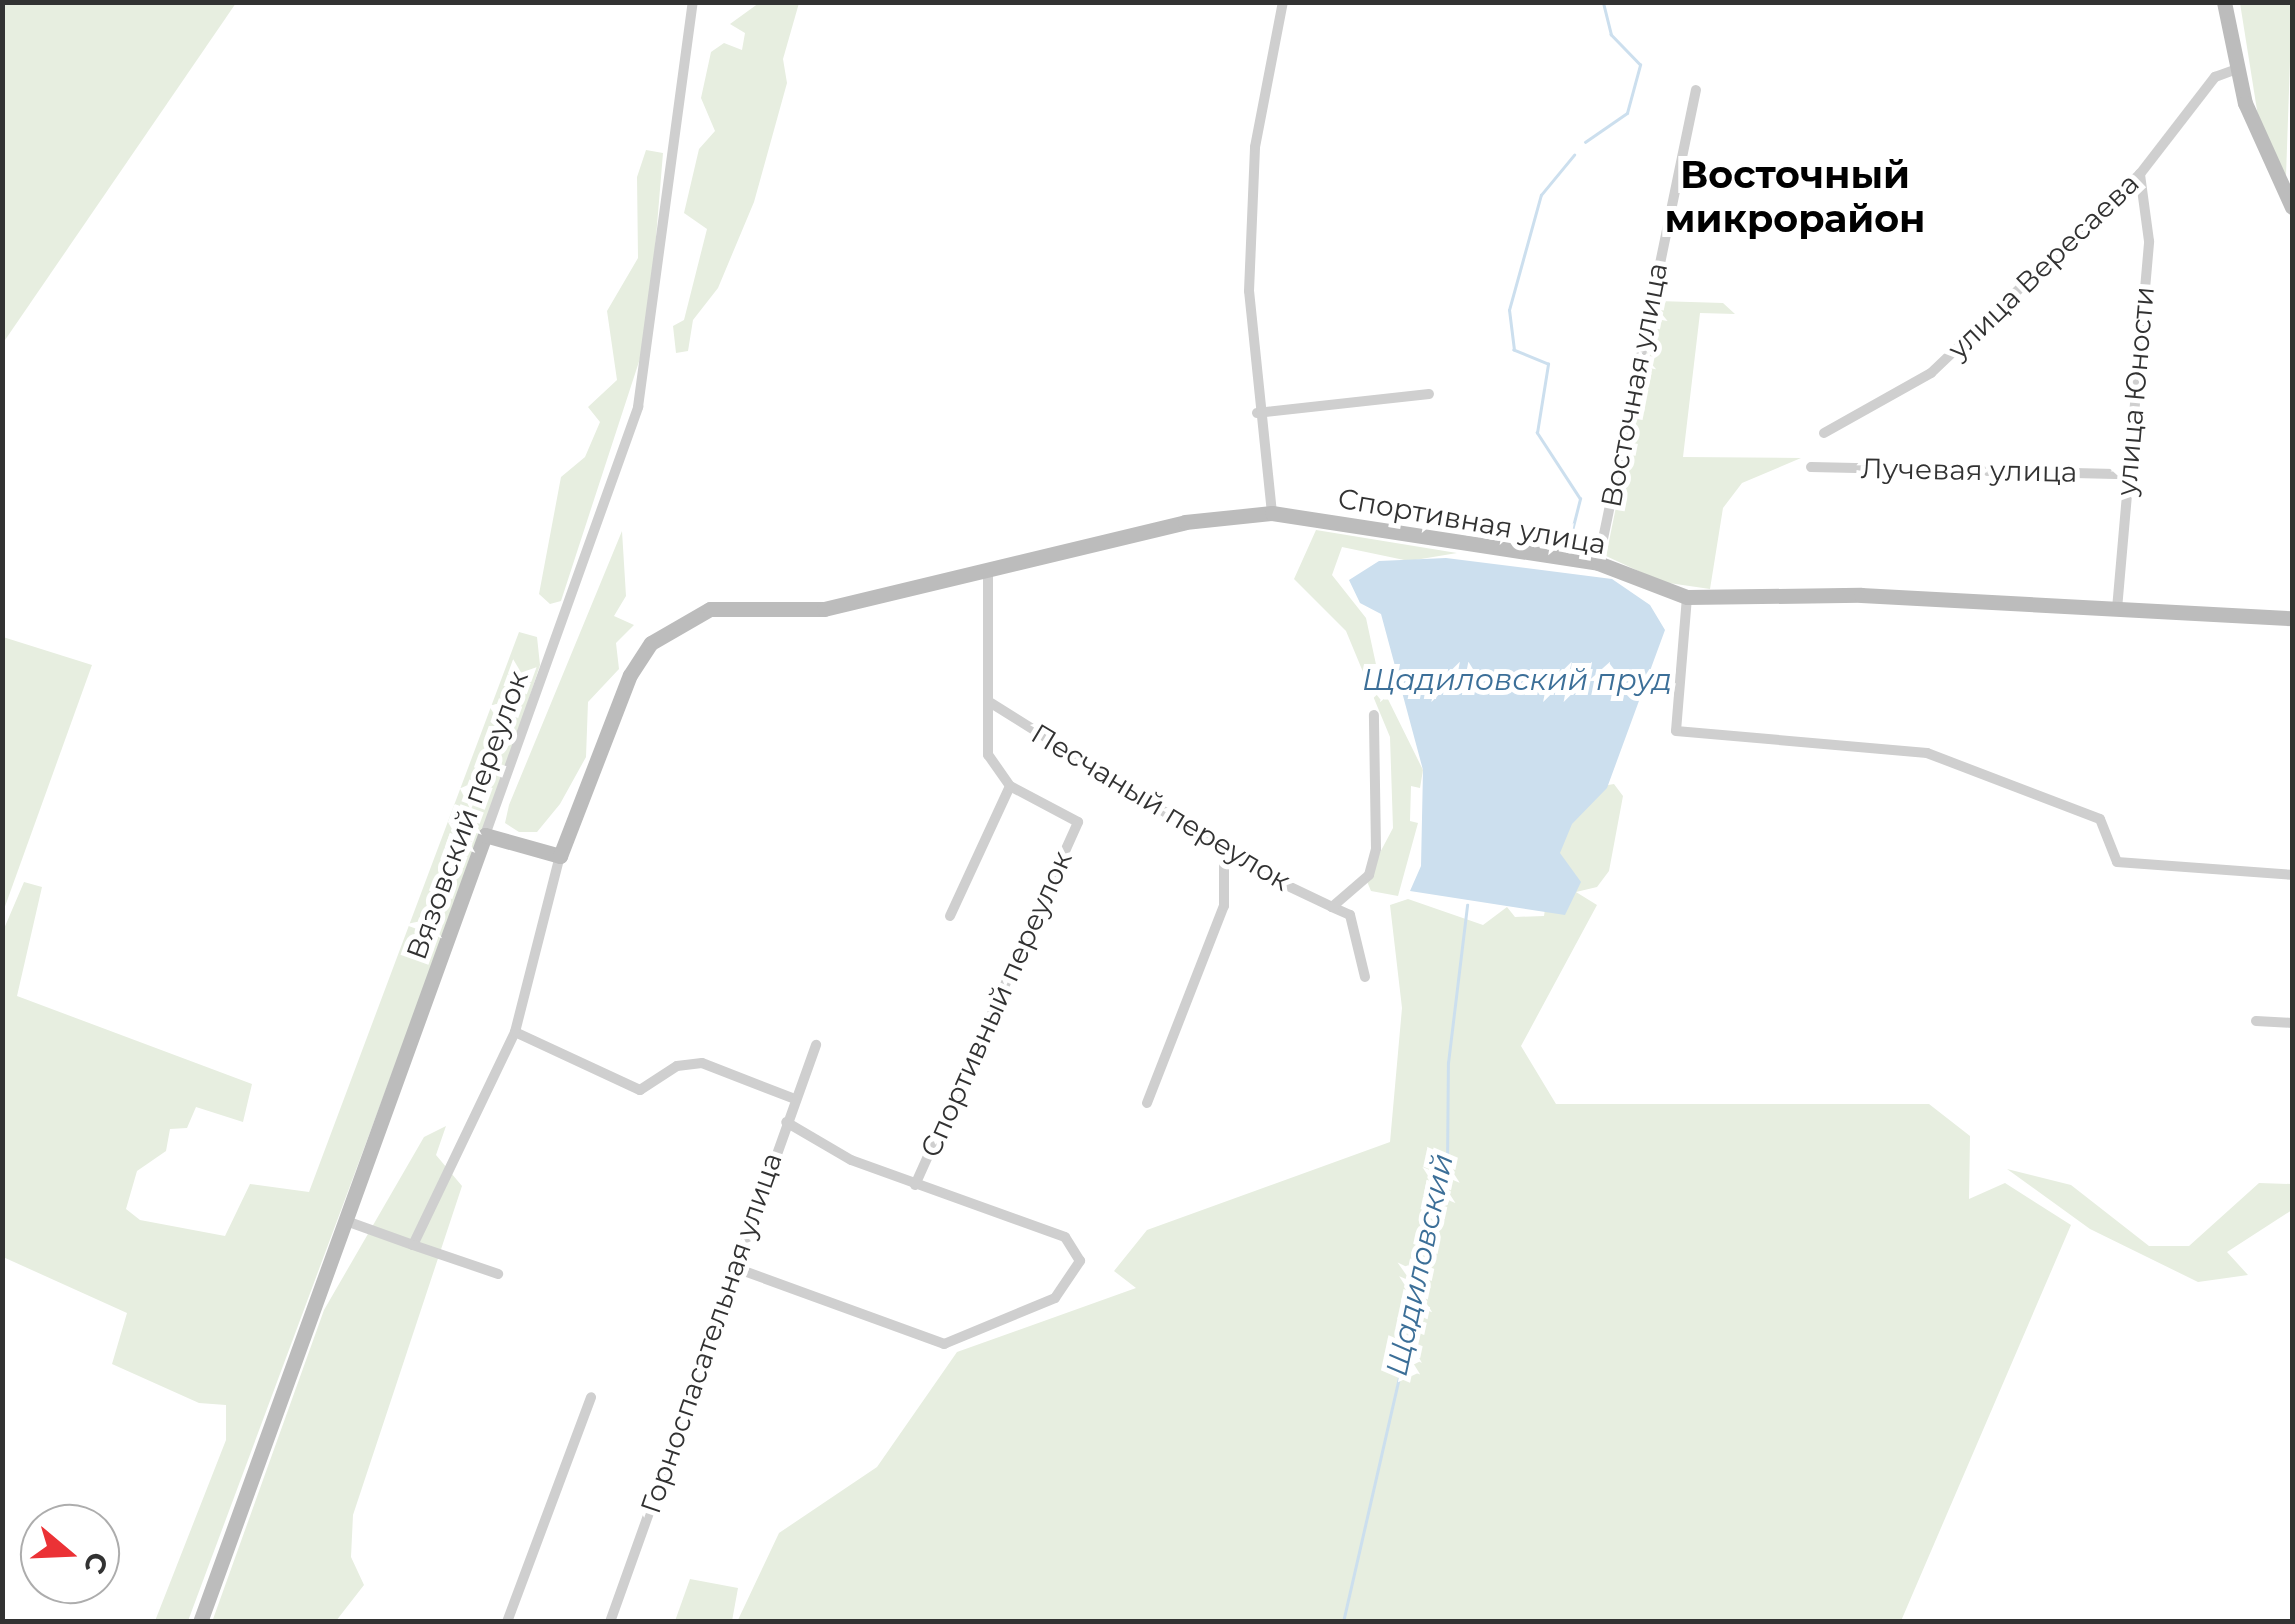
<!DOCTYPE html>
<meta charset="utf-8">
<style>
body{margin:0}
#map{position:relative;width:2295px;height:1624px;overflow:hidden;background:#fff;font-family:Montserrat,sans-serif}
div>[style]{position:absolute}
.green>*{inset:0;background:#e7eee0}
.water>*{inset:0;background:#ccdfee}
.stream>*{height:2.5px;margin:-1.25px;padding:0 1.25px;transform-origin:1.25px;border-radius:1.25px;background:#ccdfee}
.street>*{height:10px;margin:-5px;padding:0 5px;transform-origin:5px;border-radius:5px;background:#cfcfcf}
.secondary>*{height:15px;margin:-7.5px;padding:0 7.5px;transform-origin:7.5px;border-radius:7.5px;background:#bcbcbc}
span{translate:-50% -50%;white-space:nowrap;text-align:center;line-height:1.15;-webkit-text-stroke:10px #fff;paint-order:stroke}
.street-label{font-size:28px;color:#323232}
.water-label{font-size:30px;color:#3c6f98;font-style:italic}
.district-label{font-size:38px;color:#000;font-weight:700}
.frame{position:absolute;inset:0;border:5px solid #323232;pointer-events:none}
.north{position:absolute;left:20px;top:1504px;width:100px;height:100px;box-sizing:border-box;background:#fff;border:2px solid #adadad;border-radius:50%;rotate:109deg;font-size:28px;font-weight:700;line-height:40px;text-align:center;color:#323232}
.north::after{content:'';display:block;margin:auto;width:35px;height:45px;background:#eb3236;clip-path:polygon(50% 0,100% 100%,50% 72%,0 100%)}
</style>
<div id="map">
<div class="green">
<div style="clip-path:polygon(3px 2px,236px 3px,3px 343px,2px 3px)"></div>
<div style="clip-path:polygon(759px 3px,799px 3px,783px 59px,787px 83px,754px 202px,718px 288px,693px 320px,688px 351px,676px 353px,673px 326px,684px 320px,707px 229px,684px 213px,699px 149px,715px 131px,701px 98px,711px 52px,724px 43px,742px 50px,745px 33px,730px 24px)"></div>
<div style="clip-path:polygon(2240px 3px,2292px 3px,2286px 176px,2260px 129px)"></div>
<div style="clip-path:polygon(646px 150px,663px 153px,648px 334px,561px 601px,550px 604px,539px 594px,561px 477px,585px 457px,600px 422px,588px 407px,617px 380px,607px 311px,638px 258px,637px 177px)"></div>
<div style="clip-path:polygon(1658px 301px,1723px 303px,1735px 314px,1700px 313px,1683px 457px,1801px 458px,1742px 483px,1723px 508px,1710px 589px,1662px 582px,1606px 556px)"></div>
<div style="clip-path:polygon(1316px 530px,1457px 553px,1409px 561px,1342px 547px,1332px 575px,1366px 618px,1380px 683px,1423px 770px,1420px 788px,1411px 786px,1410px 821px,1418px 823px,1398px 896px,1371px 891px,1366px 879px,1393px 828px,1390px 737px,1346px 631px,1294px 579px)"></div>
<div style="clip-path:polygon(622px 531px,626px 596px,614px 616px,634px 625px,616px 643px,619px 669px,588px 702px,586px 757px,560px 804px,537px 832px,519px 832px,505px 823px,509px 805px)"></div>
<div style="clip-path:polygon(519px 632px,537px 637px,540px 665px,509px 759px,188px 1621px,155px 1621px,226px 1440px,226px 1405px,199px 1403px,112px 1364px,127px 1313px,3px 1257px,3px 931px,24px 882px,42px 887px,17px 996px,252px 1084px,243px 1122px,196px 1107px,187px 1128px,170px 1129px,166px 1151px,137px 1171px,126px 1209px,140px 1220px,225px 1236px,250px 1184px,309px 1192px)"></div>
<div style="clip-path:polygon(3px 637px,92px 665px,3px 912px,2px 637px)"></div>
<div style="clip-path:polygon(1614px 784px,1623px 796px,1609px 871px,1597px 887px,1576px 892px,1597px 905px,1521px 1046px,1556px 1104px,1929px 1104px,1970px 1136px,1969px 1199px,2005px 1183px,2071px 1225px,1901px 1621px,737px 1622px,779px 1533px,877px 1467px,957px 1352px,1136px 1288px,1114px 1271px,1147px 1230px,1390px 1142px,1402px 1008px,1390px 905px,1408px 899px,1483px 925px,1507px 907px,1515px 917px,1544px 916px,1551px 869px,1585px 789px)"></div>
<div style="clip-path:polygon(446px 1126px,436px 1155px,462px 1186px,353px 1515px,351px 1557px,364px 1585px,336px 1621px,212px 1622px,324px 1310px,424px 1137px)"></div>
<div style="clip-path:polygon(2007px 1169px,2071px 1185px,2149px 1246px,2189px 1246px,2259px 1183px,2292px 1184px,2292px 1210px,2227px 1252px,2248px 1275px,2198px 1282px,2090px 1229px)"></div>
<div style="clip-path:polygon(690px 1579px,738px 1588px,732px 1621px,675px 1621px)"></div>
</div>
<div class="water">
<div style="clip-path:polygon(1446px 558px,1612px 579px,1650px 605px,1665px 630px,1607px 788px,1572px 824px,1560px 853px,1581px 882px,1565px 915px,1410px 891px,1421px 866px,1423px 770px,1381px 614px,1360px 603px,1349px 580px,1379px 561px)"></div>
</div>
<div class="stream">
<div style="left:1585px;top:142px;width:51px;rotate:-34.6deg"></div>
<div style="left:1627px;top:113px;width:50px;rotate:-74.8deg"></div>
<div style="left:1640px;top:65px;width:42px;rotate:-134deg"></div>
<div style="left:1611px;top:35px;width:34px;rotate:-104deg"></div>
<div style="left:1567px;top:550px;width:53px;rotate:-75.7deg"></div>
<div style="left:1580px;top:499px;width:79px;rotate:-123.1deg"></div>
<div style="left:1537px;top:433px;width:70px;rotate:-80.9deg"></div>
<div style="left:1548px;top:364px;width:37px;rotate:-158deg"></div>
<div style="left:1514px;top:350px;width:40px;rotate:-97.1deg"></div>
<div style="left:1509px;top:310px;width:119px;rotate:-74.5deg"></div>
<div style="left:1541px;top:195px;width:52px;rotate:-50.5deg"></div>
<div style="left:1343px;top:1622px;width:466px;rotate:-77.1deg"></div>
<div style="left:1447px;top:1168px;width:105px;rotate:-89.5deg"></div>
<div style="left:1448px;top:1063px;width:159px;rotate:-83.1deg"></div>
</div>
<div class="street">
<div style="left:1257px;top:413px;width:173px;rotate:-6.3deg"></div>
<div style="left:1824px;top:433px;width:123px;rotate:-29.3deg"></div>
<div style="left:1931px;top:373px;width:289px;rotate:-43.6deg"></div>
<div style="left:2140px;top:174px;width:123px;rotate:-52.3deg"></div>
<div style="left:2215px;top:77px;width:20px;rotate:-20deg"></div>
<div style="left:1811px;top:467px;width:315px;rotate:1.3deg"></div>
<div style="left:1272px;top:513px;width:223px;rotate:-95.9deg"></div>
<div style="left:1249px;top:291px;width:144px;rotate:-87.6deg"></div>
<div style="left:1255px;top:147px;width:148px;rotate:-79.1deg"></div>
<div style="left:1598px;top:563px;width:483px;rotate:-78.3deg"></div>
<div style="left:1687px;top:597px;width:134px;rotate:94.7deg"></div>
<div style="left:1676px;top:731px;width:252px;rotate:5deg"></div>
<div style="left:1927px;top:753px;width:185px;rotate:20.9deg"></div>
<div style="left:2100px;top:819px;width:46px;rotate:68.4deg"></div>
<div style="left:2117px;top:862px;width:175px;rotate:4.2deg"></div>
<div style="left:2117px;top:609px;width:369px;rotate:-85deg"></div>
<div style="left:2149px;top:241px;width:68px;rotate:-97.7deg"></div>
<div style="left:991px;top:703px;width:324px;rotate:32.1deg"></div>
<div style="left:1265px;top:875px;width:74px;rotate:25.5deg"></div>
<div style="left:485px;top:835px;width:455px;rotate:-70.3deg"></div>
<div style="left:638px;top:407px;width:409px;rotate:-82.3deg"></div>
<div style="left:950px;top:916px;width:143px;rotate:-65.2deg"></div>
<div style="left:1365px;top:977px;width:64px;rotate:-103.6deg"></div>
<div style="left:1350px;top:915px;width:20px;rotate:-156deg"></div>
<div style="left:1332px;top:907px;width:49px;rotate:-40.9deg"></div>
<div style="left:1369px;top:875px;width:27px;rotate:-75deg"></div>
<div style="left:1376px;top:849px;width:134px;rotate:-90.9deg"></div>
<div style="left:2256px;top:1021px;width:36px;rotate:3deg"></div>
<div style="left:515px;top:1032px;width:138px;rotate:24.9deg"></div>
<div style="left:640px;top:1090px;width:44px;rotate:-33deg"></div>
<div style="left:677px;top:1066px;width:25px;rotate:-7deg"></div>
<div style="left:702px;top:1063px;width:100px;rotate:21.2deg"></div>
<div style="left:1147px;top:1103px;width:212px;rotate:-68.7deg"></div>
<div style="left:1224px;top:906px;width:58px;rotate:-90deg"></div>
<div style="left:915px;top:1185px;width:398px;rotate:-65.8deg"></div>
<div style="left:1078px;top:822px;width:77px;rotate:-152.1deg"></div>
<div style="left:1010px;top:786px;width:38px;rotate:-125deg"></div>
<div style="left:988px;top:755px;width:184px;rotate:-90deg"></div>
<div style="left:349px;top:1222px;width:68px;rotate:19.8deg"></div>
<div style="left:413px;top:1245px;width:236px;rotate:-64.4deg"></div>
<div style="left:515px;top:1032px;width:182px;rotate:-75.7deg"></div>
<div style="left:413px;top:1245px;width:90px;rotate:18.8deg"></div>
<div style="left:733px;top:1267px;width:225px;rotate:20deg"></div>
<div style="left:944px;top:1344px;width:120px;rotate:-22.5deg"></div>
<div style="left:1055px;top:1298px;width:45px;rotate:-56deg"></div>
<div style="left:1080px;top:1261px;width:28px;rotate:-122deg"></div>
<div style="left:1065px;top:1237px;width:227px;rotate:-160.2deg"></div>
<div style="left:851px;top:1160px;width:75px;rotate:-149.7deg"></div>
<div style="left:507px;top:1622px;width:240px;rotate:-69.5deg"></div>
<div style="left:610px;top:1622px;width:613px;rotate:-70.35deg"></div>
</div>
<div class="secondary">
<div style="left:2224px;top:2px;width:103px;rotate:78.3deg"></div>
<div style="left:2245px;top:103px;width:114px;rotate:65.7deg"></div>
<div style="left:200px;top:1622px;width:837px;rotate:-70.09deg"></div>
<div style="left:485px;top:835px;width:78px;rotate:15.6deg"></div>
<div style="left:560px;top:856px;width:194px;rotate:-68.9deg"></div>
<div style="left:630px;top:675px;width:38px;rotate:-57deg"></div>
<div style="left:651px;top:643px;width:68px;rotate:-30deg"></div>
<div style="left:710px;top:609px;width:114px"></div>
<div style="left:824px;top:609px;width:371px;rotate:-13.5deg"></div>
<div style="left:1185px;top:522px;width:87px;rotate:-5.9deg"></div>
<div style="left:1272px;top:513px;width:330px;rotate:8.7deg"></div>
<div style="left:1598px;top:563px;width:95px;rotate:20.9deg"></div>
<div style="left:1687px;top:597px;width:174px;rotate:-0.7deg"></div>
<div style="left:1861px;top:595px;width:432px;rotate:3.1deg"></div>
</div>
<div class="street-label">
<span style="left:2043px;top:266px;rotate:-44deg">улица Вересаева</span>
<span style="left:1634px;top:385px;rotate:-79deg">Восточная улица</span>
<span style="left:2135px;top:391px;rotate:-85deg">улица Юности</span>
<span style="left:1969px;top:470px;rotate:1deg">Лучевая улица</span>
<span style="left:1472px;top:521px;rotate:10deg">Спортивная улица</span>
<span style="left:1161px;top:807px;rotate:31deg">Песчаный переулок</span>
<span style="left:467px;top:815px;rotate:-70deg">Вязовский переулок</span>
<span style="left:996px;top:1004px;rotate:-66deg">Спортивный переулок</span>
<span style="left:711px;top:1333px;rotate:-71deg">Горноспасательная улица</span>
</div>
<div class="water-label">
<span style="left:1517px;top:680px">Щадиловский пруд</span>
<span style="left:1420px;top:1265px;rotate:-78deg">Щадиловский</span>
</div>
<div class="district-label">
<span style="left:1795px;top:197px">Восточный<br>микрорайон</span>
</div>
<div class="frame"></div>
<div class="north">С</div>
</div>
